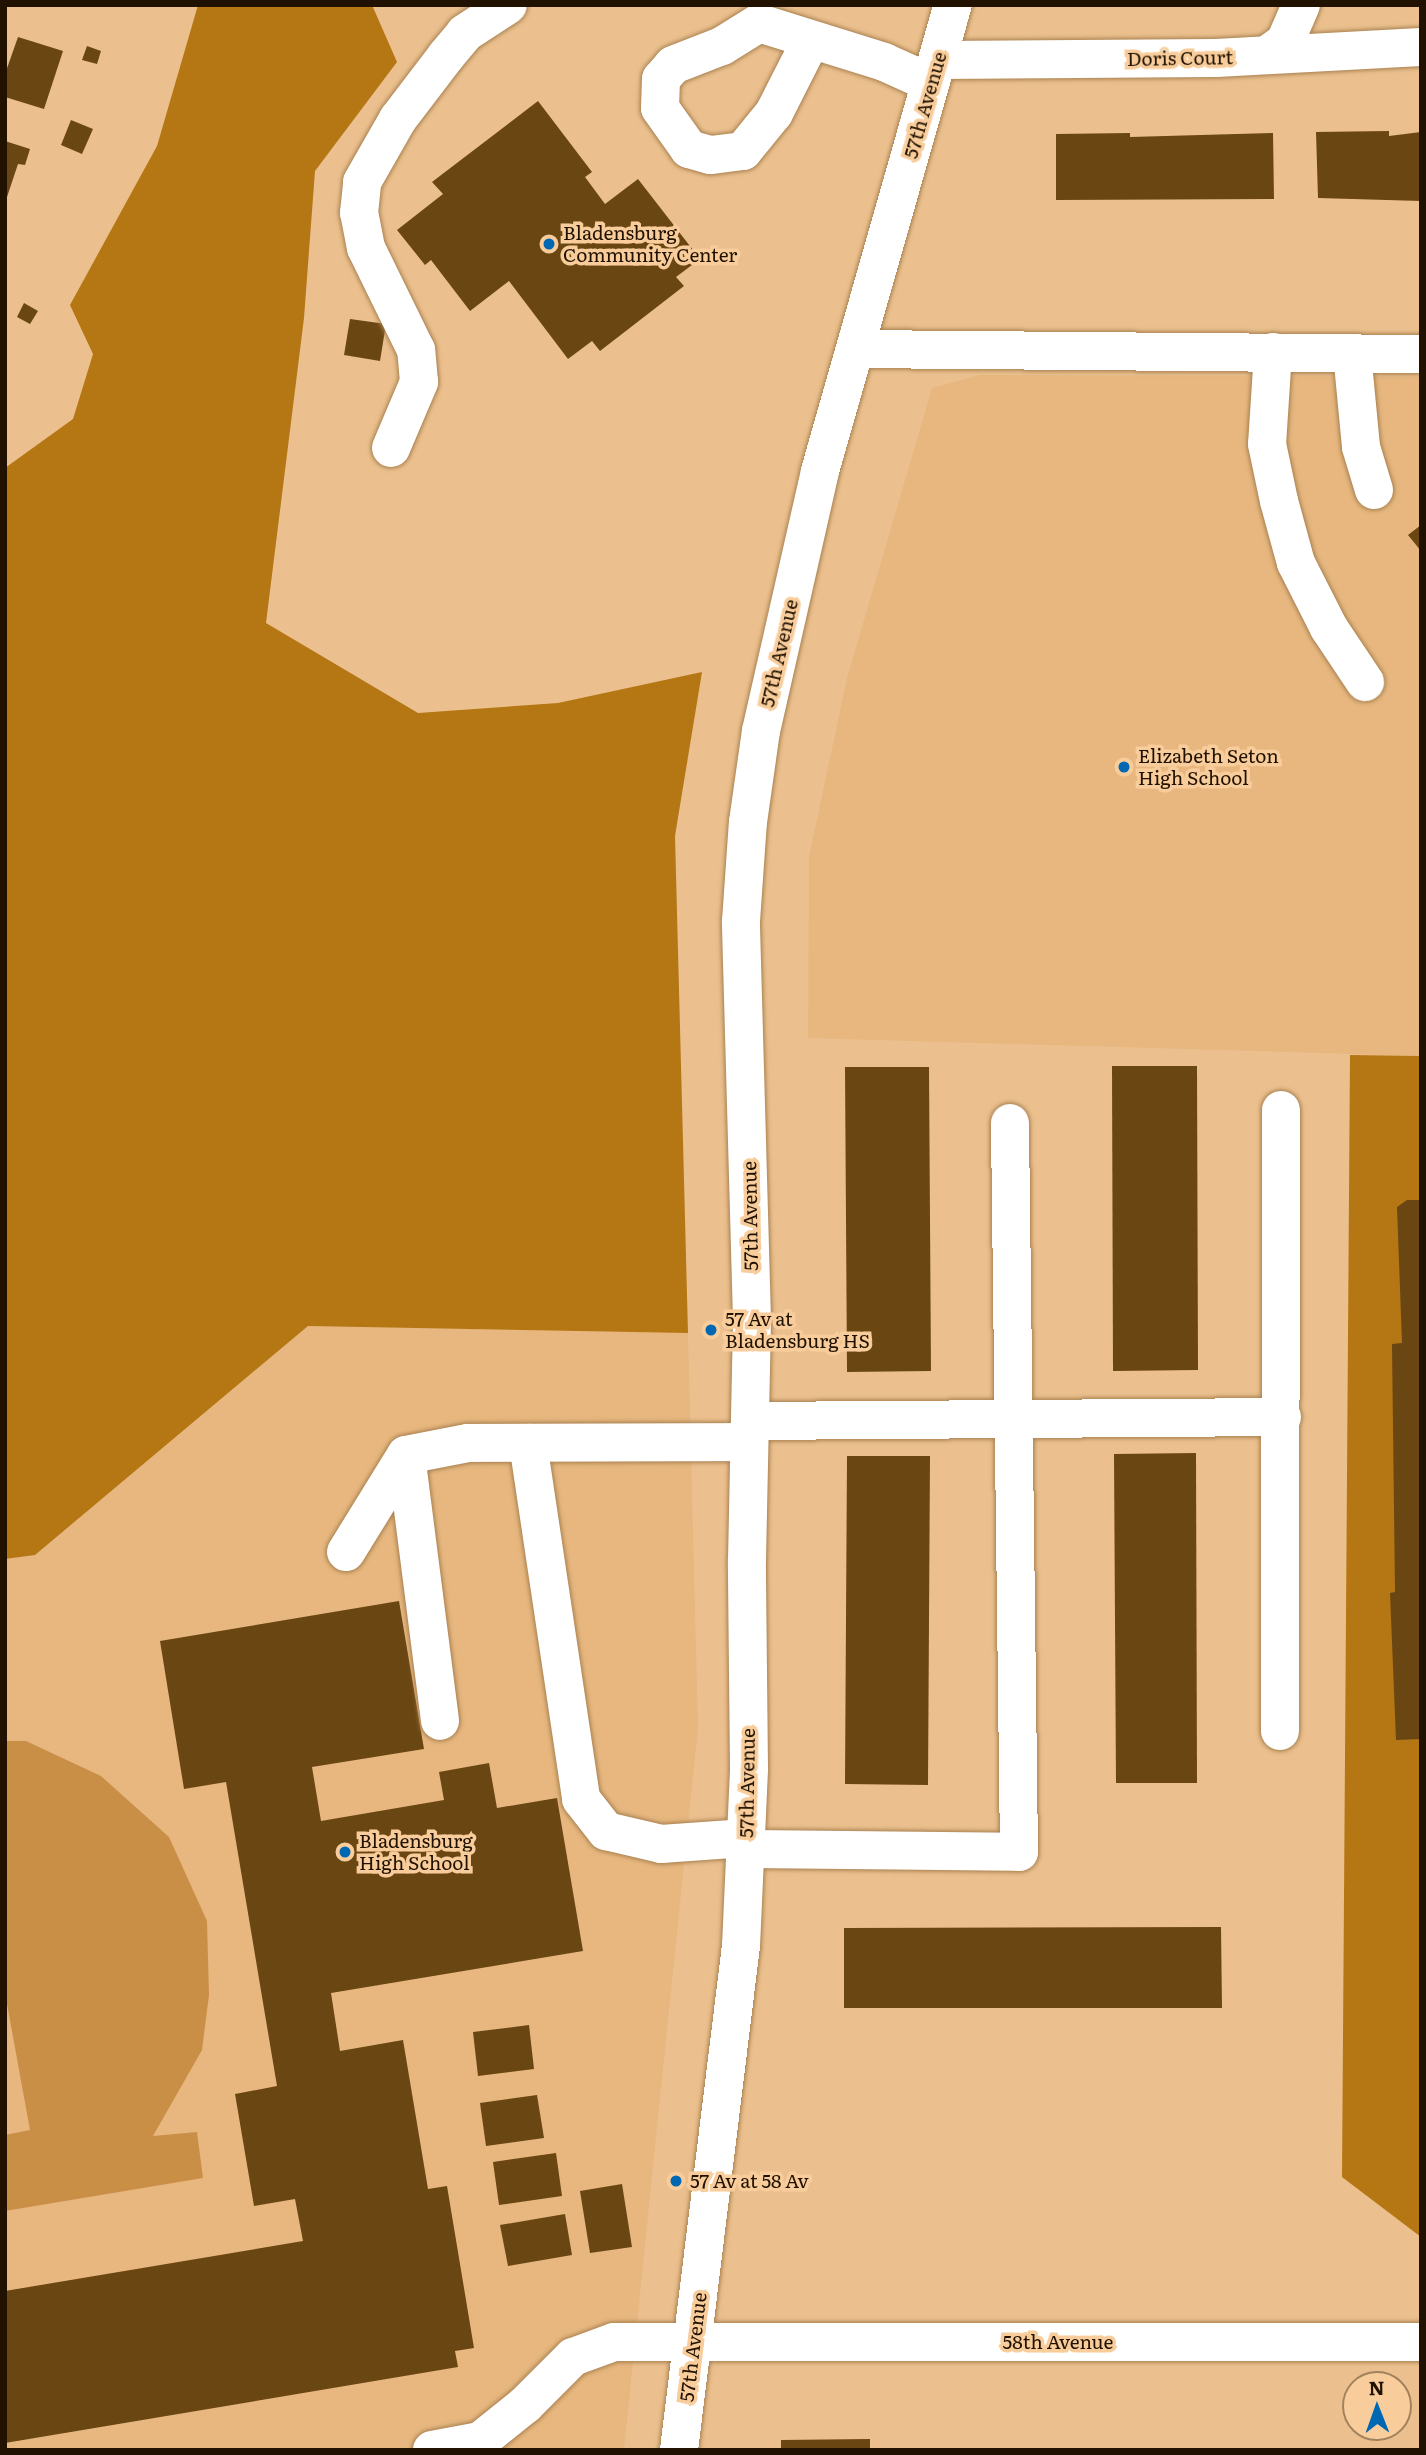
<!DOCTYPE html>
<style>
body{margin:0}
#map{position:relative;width:1426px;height:2455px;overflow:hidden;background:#ebc08e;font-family:Literata,serif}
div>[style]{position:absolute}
.built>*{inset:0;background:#e7b77f}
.green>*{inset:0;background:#c98f47}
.forest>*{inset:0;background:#b57614}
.building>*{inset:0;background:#6a4613}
.roads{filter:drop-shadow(0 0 2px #a98151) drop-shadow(0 0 2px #a98151)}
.minor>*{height:38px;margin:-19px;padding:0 19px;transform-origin:19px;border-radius:19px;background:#fff}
.dots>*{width:19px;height:19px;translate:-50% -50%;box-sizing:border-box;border:4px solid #f8cd9b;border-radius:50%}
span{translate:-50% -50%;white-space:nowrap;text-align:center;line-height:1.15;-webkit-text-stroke:7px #f8cd9b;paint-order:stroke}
.street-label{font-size:19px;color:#201100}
.poi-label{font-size:19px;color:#201100}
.left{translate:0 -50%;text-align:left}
.frame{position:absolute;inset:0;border:7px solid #201100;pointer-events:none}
.north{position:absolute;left:1342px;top:2371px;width:70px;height:70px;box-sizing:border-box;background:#f8cd9b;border:2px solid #a2825d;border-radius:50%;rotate:359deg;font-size:19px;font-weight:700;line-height:28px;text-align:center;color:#201100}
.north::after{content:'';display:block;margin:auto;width:24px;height:32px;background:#0067b3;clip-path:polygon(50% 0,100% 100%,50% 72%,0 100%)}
</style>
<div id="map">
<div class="built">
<div style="clip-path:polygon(980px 375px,1421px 377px,1421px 1056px,808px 1038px,809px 857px,847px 678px,932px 388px)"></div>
<div style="clip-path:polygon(308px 1326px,688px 1333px,698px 1728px,624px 2450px,5px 2450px,5px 1559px,35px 1555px)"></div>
</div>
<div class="green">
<div style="clip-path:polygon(5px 1741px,26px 1741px,101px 1776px,169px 1837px,207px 1921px,209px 1995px,202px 2050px,153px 2136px,197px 2132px,203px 2178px,5px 2211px,5px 2135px,30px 2130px,5px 1993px)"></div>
</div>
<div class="forest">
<div style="clip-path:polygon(198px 5px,372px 5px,397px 62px,315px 171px,304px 318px,266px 623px,418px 713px,558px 703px,702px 672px,675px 836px,688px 1333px,308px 1326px,35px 1555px,5px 1559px,5px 468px,73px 419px,93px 354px,70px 305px,157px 146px)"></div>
<div style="clip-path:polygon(1350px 1055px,1421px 1056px,1421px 2237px,1342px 2177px)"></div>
</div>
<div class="building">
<div style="clip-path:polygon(18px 37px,63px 51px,44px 109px,5px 97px,5px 74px)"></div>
<div style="clip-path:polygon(87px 46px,101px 51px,97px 64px,82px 60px)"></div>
<div style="clip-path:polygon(538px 101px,592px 172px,585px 177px,605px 204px,638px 179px,700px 259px,676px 277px,684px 286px,600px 351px,592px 341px,568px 359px,509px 281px,470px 311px,431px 260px,425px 265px,397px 230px,443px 194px,432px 182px)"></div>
<div style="clip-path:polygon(71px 120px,93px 129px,82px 154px,61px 145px)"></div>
<div style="clip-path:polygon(1389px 131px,1389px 136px,1421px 132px,1421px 201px,1318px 198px,1316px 132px)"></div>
<div style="clip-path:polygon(1130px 133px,1130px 137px,1273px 133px,1274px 199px,1056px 200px,1056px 134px)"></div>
<div style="clip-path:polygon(5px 141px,30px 149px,25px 165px,18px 164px,6px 200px)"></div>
<div style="clip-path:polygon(24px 303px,38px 311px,30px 324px,17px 317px)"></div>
<div style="clip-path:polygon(350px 319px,386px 324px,380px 361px,344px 355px)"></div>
<div style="clip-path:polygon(1421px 525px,1421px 551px,1408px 535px)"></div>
<div style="clip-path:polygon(1112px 1066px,1197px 1066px,1198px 1370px,1113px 1371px)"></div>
<div style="clip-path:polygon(845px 1067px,929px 1067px,931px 1371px,847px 1372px)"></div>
<div style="clip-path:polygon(1407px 1200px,1421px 1200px,1421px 1739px,1396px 1740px,1390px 1593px,1395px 1592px,1392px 1344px,1402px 1343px,1397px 1207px)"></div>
<div style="clip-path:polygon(1196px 1453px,1197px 1783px,1116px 1783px,1114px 1454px)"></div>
<div style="clip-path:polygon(847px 1456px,930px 1456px,928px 1785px,845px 1784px)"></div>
<div style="clip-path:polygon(399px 1601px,424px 1749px,312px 1767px,321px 1821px,444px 1800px,439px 1772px,489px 1763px,497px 1808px,557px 1798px,583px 1951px,331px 1993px,340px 2051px,403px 2040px,428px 2189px,447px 2186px,474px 2348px,455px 2351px,458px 2367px,5px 2443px,5px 2291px,303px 2241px,295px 2199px,254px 2206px,235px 2094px,277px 2086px,226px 1782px,184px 1789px,160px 1641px)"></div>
<div style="clip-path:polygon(1221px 1927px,1222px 2008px,844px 2008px,844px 1928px)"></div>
<div style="clip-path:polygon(529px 2025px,534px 2069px,478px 2076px,473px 2032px)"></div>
<div style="clip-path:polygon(537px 2095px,544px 2138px,486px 2146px,480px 2103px)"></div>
<div style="clip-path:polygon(556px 2153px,562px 2196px,499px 2205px,493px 2162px)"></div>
<div style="clip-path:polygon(622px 2184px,632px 2247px,590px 2253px,580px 2191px)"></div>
<div style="clip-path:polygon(565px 2214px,572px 2255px,508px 2266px,500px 2225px)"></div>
<div style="clip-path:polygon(870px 2439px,870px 2450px,781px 2450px,781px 2440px)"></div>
</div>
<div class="roads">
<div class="minor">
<div style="left:810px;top:42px;width:80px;rotate:116.9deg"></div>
<div style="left:774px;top:113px;width:49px;rotate:129.2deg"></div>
<div style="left:743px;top:151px;width:33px;rotate:173deg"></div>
<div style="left:710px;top:155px;width:22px;rotate:-164deg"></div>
<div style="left:689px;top:149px;width:50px;rotate:-125.3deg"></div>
<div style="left:660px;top:108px;width:29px;rotate:-88deg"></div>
<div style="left:661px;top:79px;width:18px;rotate:-49deg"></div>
<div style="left:673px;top:65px;width:53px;rotate:-21.2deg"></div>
<div style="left:722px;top:46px;width:44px;rotate:-31.9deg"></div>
<div style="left:759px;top:23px;width:131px;rotate:17.3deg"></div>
<div style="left:884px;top:62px;width:51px;rotate:24.1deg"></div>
<div style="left:1271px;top:52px;width:17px;rotate:-36deg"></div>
<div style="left:1285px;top:42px;width:40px;rotate:-66.6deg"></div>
<div style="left:939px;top:60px;width:277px;rotate:-0.4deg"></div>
<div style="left:1216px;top:58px;width:205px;rotate:-3.1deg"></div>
<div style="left:855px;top:349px;width:566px;rotate:0.51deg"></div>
<div style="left:1273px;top:352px;width:92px;rotate:93.7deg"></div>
<div style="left:1267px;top:444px;width:58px;rotate:78.1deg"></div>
<div style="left:1279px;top:501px;width:64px;rotate:74.7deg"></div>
<div style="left:1296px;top:563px;width:73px;rotate:63.1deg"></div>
<div style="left:1329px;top:628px;width:65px;rotate:56.3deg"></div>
<div style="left:1352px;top:353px;width:94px;rotate:84.5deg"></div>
<div style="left:1361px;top:447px;width:45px;rotate:73.2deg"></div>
<div style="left:391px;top:448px;width:72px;rotate:-67deg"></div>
<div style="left:419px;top:382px;width:32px;rotate:-95deg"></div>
<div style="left:416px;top:350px;width:114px;rotate:-116.1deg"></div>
<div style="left:366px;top:248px;width:36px;rotate:-101deg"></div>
<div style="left:359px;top:213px;width:31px;rotate:-84deg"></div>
<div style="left:362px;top:182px;width:73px;rotate:-60.3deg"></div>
<div style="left:398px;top:119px;width:79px;rotate:-52.7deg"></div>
<div style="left:446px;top:56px;width:30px;rotate:-50deg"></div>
<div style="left:465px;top:33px;width:51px;rotate:-33.1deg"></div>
<div style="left:750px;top:1421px;width:532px;rotate:-0.43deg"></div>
<div style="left:528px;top:1443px;width:360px;rotate:81.5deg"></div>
<div style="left:581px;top:1799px;width:41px;rotate:52deg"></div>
<div style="left:606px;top:1831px;width:57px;rotate:13.3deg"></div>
<div style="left:661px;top:1844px;width:85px;rotate:-4deg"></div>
<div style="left:406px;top:1455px;width:268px;rotate:82.7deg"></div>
<div style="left:346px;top:1552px;width:114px;rotate:-58.3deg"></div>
<div style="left:406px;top:1455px;width:63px;rotate:-11deg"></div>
<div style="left:468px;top:1443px;width:281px;rotate:-0.2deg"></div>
<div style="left:1280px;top:1731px;width:621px;rotate:-89.91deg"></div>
<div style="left:746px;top:1849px;width:273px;rotate:0.6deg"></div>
<div style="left:1019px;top:1852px;width:729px;rotate:-90.71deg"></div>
<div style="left:432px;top:2450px;width:49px;rotate:-10.6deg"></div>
<div style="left:480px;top:2441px;width:58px;rotate:-38.7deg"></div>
<div style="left:525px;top:2405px;width:68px;rotate:-45deg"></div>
<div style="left:573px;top:2357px;width:44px;rotate:-20.1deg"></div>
<div style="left:614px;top:2342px;width:807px"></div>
<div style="left:679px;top:2450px;width:508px;rotate:-82.99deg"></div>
<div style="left:741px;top:1946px;width:178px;rotate:-87.4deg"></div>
<div style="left:749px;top:1768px;width:208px;rotate:-90.6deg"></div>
<div style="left:747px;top:1560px;width:240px;rotate:-88.8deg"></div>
<div style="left:752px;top:1320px;width:399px;rotate:-91.6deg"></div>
<div style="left:741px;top:921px;width:99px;rotate:-86deg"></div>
<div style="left:748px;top:822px;width:92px;rotate:-81.9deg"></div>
<div style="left:761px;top:731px;width:267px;rotate:-77.2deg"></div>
<div style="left:820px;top:471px;width:485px;rotate:-74.1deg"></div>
</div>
</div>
<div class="dots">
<div style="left:549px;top:244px;background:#0067b3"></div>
<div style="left:1124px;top:767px;background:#0067b3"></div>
<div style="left:711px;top:1330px;background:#0067b3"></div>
<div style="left:345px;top:1852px;background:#0067b3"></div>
<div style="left:676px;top:2181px;background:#0067b3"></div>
</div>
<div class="street-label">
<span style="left:1180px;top:58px;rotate:-1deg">Doris Court</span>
<span style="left:925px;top:105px;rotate:-74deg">57th Avenue</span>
<span style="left:779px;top:653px;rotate:-77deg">57th Avenue</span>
<span style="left:750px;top:1216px;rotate:-91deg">57th Avenue</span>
<span style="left:747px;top:1783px;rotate:-89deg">57th Avenue</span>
<span style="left:1058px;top:2342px">58th Avenue</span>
<span style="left:693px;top:2347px;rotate:-83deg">57th Avenue</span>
</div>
<div class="poi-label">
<span class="left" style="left:563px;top:244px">Bladensburg<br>Community Center</span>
<span class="left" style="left:1138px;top:767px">Elizabeth Seton<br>High School</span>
<span class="left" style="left:725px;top:1330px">57 Av at<br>Bladensburg HS</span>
<span class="left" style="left:359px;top:1852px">Bladensburg<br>High School</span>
<span class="left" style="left:690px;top:2181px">57 Av at 58 Av</span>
</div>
<div class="frame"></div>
<div class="north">N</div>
</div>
